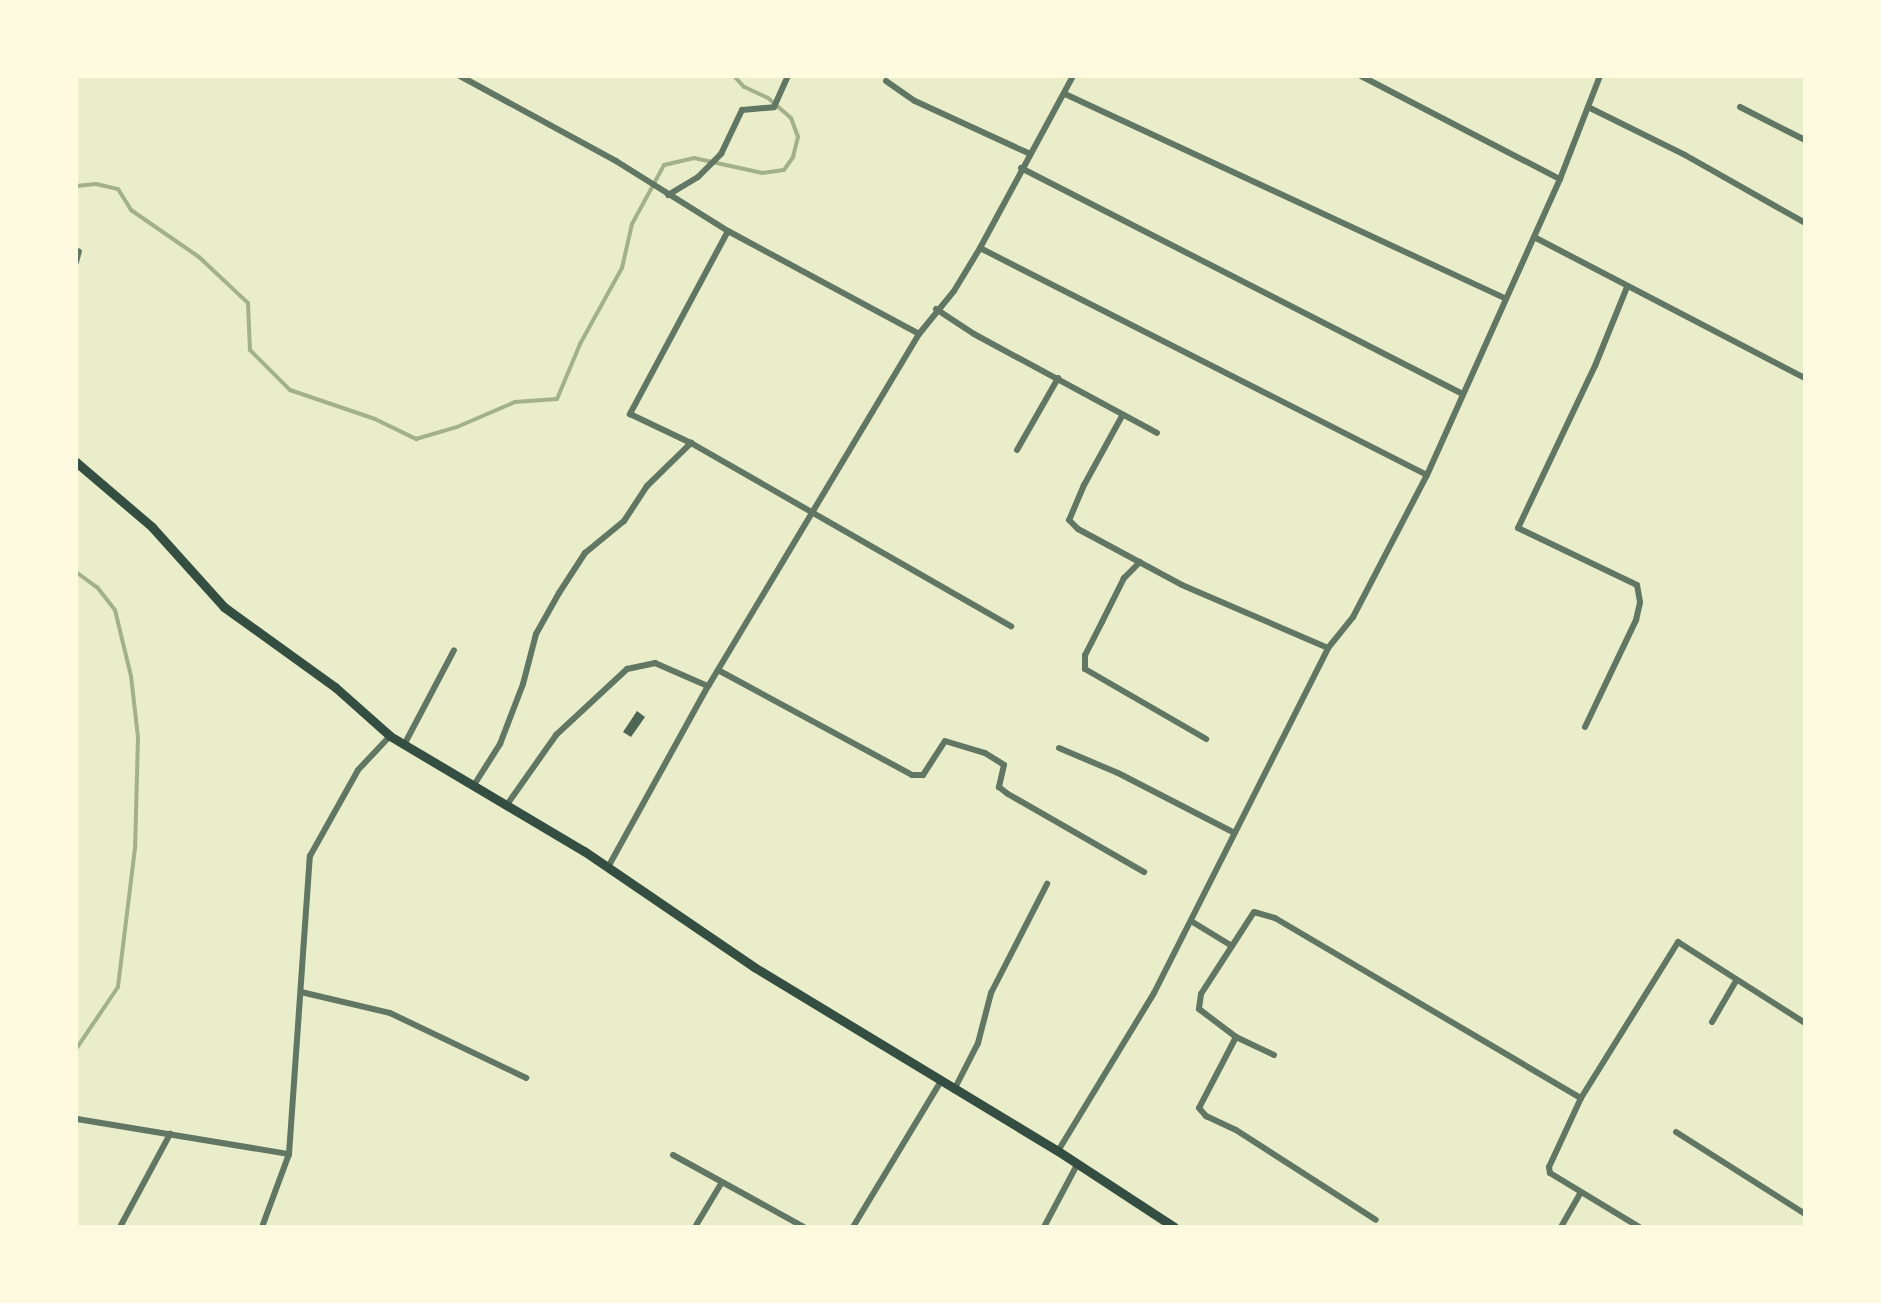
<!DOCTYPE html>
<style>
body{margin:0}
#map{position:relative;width:1881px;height:1303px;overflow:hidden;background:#e9edc9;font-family:Barlow,sans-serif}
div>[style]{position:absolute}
.stream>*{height:4px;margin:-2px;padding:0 2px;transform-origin:2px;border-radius:2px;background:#a3b18a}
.building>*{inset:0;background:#4f6655}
.minor>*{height:6px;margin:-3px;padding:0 3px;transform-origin:3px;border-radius:3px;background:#617663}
.primary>*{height:9px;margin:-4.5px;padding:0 4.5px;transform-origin:4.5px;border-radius:4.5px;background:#344e41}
span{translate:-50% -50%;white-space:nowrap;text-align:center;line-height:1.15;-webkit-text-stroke:6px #fefae0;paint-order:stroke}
.frame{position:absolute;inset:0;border:78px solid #fefae0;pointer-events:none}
</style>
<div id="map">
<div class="stream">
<div style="left:76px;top:186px;width:20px;rotate:-6deg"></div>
<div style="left:96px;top:184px;width:23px;rotate:13deg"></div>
<div style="left:118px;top:189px;width:25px;rotate:58deg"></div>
<div style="left:131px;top:210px;width:83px;rotate:34.7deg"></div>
<div style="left:199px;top:257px;width:67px;rotate:43.2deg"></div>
<div style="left:248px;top:303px;width:47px;rotate:87.6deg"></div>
<div style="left:250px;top:350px;width:57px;rotate:45deg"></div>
<div style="left:290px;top:390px;width:90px;rotate:18.8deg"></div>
<div style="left:375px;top:419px;width:46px;rotate:26deg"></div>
<div style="left:416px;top:439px;width:43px;rotate:-16.3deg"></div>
<div style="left:457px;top:427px;width:63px;rotate:-23.3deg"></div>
<div style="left:515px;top:402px;width:42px;rotate:-4.1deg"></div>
<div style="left:557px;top:399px;width:60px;rotate:-67.3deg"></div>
<div style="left:580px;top:344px;width:87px;rotate:-61.1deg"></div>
<div style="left:622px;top:268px;width:45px;rotate:-77.2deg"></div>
<div style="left:632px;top:224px;width:67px;rotate:-61.5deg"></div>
<div style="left:664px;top:165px;width:31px;rotate:-13deg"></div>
<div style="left:694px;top:158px;width:70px;rotate:12.4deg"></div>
<div style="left:762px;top:173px;width:22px;rotate:-8deg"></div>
<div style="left:784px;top:170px;width:16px;rotate:-55deg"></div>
<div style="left:793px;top:157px;width:21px;rotate:-76deg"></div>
<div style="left:798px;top:137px;width:20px;rotate:-110deg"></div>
<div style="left:791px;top:118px;width:30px;rotate:-139deg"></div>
<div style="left:768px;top:98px;width:26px;rotate:-155deg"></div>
<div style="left:744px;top:87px;width:15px;rotate:-132deg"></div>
<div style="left:76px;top:572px;width:26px;rotate:36deg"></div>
<div style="left:97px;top:587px;width:29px;rotate:52deg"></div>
<div style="left:115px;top:610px;width:68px;rotate:76.4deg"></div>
<div style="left:131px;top:676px;width:61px;rotate:83.5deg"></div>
<div style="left:138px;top:737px;width:111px;rotate:91.5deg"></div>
<div style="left:135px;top:848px;width:140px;rotate:97deg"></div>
<div style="left:118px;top:987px;width:75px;rotate:124.1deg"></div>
</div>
<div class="building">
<div style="clip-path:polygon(637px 711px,645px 717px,631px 737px,623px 732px)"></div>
</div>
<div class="minor">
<div style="left:460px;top:76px;width:178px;rotate:28.6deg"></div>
<div style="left:616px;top:161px;width:132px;rotate:32deg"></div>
<div style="left:728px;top:231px;width:217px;rotate:28.3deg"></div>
<div style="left:919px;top:334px;width:410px;rotate:120.9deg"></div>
<div style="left:708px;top:686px;width:207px;rotate:118.9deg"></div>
<div style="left:1361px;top:76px;width:224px;rotate:27.4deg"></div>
<div style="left:886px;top:81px;width:35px;rotate:35deg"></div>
<div style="left:915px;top:101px;width:124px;rotate:24.7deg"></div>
<div style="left:1065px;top:94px;width:486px;rotate:24.9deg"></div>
<div style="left:1588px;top:107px;width:108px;rotate:26.3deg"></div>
<div style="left:1685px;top:155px;width:138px;rotate:29.5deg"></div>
<div style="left:1740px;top:107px;width:73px;rotate:26.9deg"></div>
<div style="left:1021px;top:168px;width:494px;rotate:27.1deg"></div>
<div style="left:668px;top:195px;width:35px;rotate:-31deg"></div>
<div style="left:698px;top:177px;width:33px;rotate:-45deg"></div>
<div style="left:721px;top:154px;width:49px;rotate:-64.5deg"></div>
<div style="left:742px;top:110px;width:32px;rotate:-5deg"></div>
<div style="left:774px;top:107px;width:34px;rotate:-66deg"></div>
<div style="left:728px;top:231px;width:208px;rotate:118.2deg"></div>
<div style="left:630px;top:414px;width:68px;rotate:25.4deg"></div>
<div style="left:691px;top:443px;width:369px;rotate:29.8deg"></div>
<div style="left:1534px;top:237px;width:305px;rotate:27.5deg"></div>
<div style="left:980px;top:248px;width:501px;rotate:26.92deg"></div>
<div style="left:76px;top:262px;width:11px;rotate:-75deg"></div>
<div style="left:936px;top:309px;width:45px;rotate:33.3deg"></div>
<div style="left:974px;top:334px;width:208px;rotate:28.4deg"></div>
<div style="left:919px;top:334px;width:55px;rotate:-50.9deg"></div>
<div style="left:954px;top:291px;width:50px;rotate:-58.8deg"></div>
<div style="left:980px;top:248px;width:196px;rotate:-61.6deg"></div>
<div style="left:1122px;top:416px;width:79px;rotate:118.8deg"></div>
<div style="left:1084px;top:485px;width:38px;rotate:113deg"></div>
<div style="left:1069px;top:520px;width:13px;rotate:45deg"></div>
<div style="left:1078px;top:529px;width:118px;rotate:28.3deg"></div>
<div style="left:1182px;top:585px;width:159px;rotate:23.3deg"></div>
<div style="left:1017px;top:450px;width:83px;rotate:-60.3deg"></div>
<div style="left:1140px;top:562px;width:23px;rotate:135deg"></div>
<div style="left:1124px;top:578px;width:49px;rotate:116.6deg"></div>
<div style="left:1102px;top:622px;width:37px;rotate:117deg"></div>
<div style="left:1085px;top:655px;width:14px;rotate:90deg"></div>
<div style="left:1085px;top:669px;width:140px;rotate:30deg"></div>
<div style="left:718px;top:670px;width:221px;rotate:28.4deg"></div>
<div style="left:912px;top:775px;width:11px"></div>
<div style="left:923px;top:775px;width:40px;rotate:-57.1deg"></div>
<div style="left:945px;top:741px;width:42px;rotate:16.7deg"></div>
<div style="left:985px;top:753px;width:22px;rotate:32deg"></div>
<div style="left:1004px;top:765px;width:23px;rotate:103deg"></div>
<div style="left:999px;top:787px;width:11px;rotate:38deg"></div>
<div style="left:1008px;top:794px;width:157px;rotate:29.8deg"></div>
<div style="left:1585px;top:727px;width:119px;rotate:-64.5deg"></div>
<div style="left:1636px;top:620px;width:18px;rotate:-77deg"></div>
<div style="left:1640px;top:602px;width:17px;rotate:-100deg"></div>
<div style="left:1637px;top:585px;width:132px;rotate:-154.4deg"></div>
<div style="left:1518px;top:528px;width:179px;rotate:-64.6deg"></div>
<div style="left:1595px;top:366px;width:85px;rotate:-67.9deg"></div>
<div style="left:404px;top:745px;width:107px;rotate:-62.2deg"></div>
<div style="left:1059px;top:748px;width:64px;rotate:23deg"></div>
<div style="left:1118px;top:773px;width:129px;rotate:27.2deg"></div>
<div style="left:474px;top:785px;width:49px;rotate:-57.6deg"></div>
<div style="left:500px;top:744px;width:64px;rotate:-69deg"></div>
<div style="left:523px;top:684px;width:52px;rotate:-75.4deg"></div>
<div style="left:536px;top:634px;width:47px;rotate:-60.7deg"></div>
<div style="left:559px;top:593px;width:48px;rotate:-57deg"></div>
<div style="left:585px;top:553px;width:50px;rotate:-39.4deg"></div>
<div style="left:624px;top:521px;width:42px;rotate:-56.7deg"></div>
<div style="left:647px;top:486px;width:62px;rotate:-44.3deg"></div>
<div style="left:506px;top:806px;width:87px;rotate:-54.8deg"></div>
<div style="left:556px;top:735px;width:97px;rotate:-42.9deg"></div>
<div style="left:627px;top:669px;width:29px;rotate:-12deg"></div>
<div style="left:655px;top:663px;width:58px;rotate:23.5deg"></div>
<div style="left:1191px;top:921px;width:48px;rotate:31.4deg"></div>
<div style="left:1232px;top:946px;width:40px;rotate:-57.1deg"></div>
<div style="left:1254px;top:912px;width:22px;rotate:16deg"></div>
<div style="left:1275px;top:918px;width:355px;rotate:30.5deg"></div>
<div style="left:1581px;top:1098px;width:184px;rotate:-58.1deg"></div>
<div style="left:1678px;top:942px;width:151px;rotate:32.5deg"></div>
<div style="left:1232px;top:946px;width:57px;rotate:122.9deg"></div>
<div style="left:1201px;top:994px;width:15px;rotate:98deg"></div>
<div style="left:1199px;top:1009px;width:46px;rotate:37.1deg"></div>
<div style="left:1236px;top:1037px;width:42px;rotate:25.3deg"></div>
<div style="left:301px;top:992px;width:91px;rotate:13.3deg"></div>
<div style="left:390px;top:1013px;width:151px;rotate:25.5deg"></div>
<div style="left:1712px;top:1022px;width:48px;rotate:-59.7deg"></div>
<div style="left:1236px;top:1037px;width:80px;rotate:117.5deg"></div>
<div style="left:1199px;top:1108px;width:11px;rotate:49deg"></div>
<div style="left:1206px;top:1116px;width:33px;rotate:25deg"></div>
<div style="left:1236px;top:1130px;width:166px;rotate:32.7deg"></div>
<div style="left:954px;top:1090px;width:53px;rotate:-62.9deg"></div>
<div style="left:978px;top:1043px;width:52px;rotate:-75.4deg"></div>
<div style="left:991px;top:993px;width:123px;rotate:-62.8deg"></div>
<div style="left:1581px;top:1098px;width:76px;rotate:114.9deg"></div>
<div style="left:1549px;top:1167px;width:6px;rotate:81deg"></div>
<div style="left:1550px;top:1173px;width:104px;rotate:31.2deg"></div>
<div style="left:77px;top:1119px;width:215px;rotate:9.4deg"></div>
<div style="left:1676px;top:1132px;width:153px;rotate:32.4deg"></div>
<div style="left:1058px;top:1151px;width:185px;rotate:-58.7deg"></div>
<div style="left:1154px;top:993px;width:386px;rotate:-63.2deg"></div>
<div style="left:1328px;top:648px;width:40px;rotate:-51deg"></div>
<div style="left:1353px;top:617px;width:160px;rotate:-62.5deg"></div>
<div style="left:1427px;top:475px;width:325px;rotate:-65.8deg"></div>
<div style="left:1560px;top:179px;width:110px;rotate:-68.8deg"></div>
<div style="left:673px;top:1155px;width:149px;rotate:28.8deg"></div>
<div style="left:120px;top:1227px;width:106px;rotate:-61.7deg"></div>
<div style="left:262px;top:1227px;width:78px;rotate:-69.7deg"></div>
<div style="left:289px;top:1154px;width:299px;rotate:-86deg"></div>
<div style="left:310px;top:856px;width:98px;rotate:-60.8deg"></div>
<div style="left:358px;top:770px;width:47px;rotate:-46.7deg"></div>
<div style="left:695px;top:1227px;width:52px;rotate:-59deg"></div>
<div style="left:853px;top:1227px;width:168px;rotate:-58.9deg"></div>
<div style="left:1044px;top:1227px;width:70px;rotate:-62deg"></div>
<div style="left:1561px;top:1227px;width:40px;rotate:-60.3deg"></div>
</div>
<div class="primary">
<div style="left:76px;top:462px;width:100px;rotate:40.5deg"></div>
<div style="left:152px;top:527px;width:108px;rotate:48deg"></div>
<div style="left:224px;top:607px;width:137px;rotate:35.8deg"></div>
<div style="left:335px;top:687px;width:74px;rotate:41.7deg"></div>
<div style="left:390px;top:736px;width:226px;rotate:30.7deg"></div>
<div style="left:584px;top:851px;width:206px;rotate:34.3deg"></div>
<div style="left:754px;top:967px;width:355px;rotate:31.2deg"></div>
<div style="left:1058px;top:1151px;width:139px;rotate:33.2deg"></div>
</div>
<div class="frame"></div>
</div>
